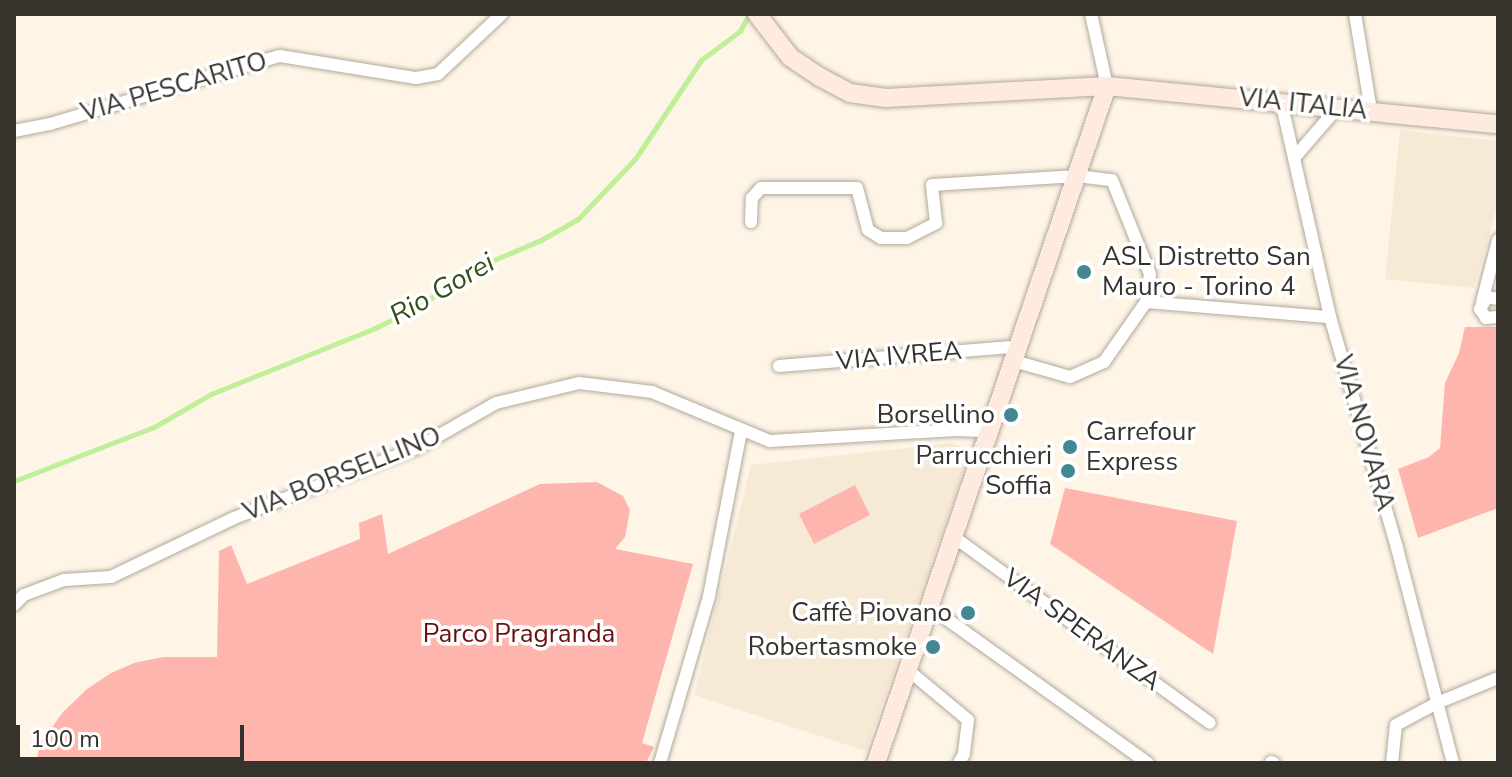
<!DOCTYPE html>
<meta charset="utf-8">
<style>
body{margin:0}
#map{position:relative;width:1512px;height:777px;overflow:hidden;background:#fef5e7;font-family:"Nunito Sans",sans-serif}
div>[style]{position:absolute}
.built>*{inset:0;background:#f6e9d5}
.green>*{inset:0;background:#feb5ae}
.stream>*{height:5px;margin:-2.5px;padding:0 2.5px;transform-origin:2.5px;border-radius:2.5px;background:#bfef97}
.roads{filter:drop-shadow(0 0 2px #b1a99c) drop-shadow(0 0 2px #b1a99c)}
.street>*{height:12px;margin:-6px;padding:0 6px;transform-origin:6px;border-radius:6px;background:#fff}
.secondary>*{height:18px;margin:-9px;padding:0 9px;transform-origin:9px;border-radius:9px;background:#feeade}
.dots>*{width:22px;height:22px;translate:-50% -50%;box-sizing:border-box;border:4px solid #fff;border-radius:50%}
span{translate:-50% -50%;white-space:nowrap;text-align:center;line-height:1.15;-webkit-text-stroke:7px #fff;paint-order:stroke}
.street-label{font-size:26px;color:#36332d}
.poi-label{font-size:26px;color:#36332d}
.left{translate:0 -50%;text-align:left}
.right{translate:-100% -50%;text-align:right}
.park-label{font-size:26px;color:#6a1012}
.water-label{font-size:28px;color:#335014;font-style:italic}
.frame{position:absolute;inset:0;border:16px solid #36332d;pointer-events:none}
.scale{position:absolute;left:16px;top:725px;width:228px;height:36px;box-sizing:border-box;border:4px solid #36332d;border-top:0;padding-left:10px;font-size:24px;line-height:28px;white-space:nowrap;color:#36332d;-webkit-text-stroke:6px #fff;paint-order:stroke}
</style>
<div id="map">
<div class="built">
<div style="clip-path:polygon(1400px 130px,1498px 141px,1498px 204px,1474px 288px,1385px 279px)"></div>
<div style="clip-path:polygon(952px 443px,962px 447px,966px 464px,866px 751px,694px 695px,751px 465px)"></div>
</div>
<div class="green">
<div style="clip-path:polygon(1465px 327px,1498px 327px,1498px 508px,1418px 538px,1398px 469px,1429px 457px,1440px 448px,1445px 383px,1459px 353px)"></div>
<div style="clip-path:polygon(597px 482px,623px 496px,630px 510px,625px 537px,615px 549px,693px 564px,642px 743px,654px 747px,646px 763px,36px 763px,40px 744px,63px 712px,87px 689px,111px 673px,134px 663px,163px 657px,217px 657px,219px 551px,231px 545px,247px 584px,360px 539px,359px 523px,382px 514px,388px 554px,540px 484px)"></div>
<div style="clip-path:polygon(855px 485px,870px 515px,814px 544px,799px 514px)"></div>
<div style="clip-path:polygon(1065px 488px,1237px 521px,1213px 654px,1050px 544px)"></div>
</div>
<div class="stream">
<div style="left:14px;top:481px;width:150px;rotate:-21.1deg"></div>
<div style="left:154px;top:427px;width:66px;rotate:-30.1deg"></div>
<div style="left:211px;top:394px;width:177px;rotate:-21.9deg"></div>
<div style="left:375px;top:328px;width:52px;rotate:-26.1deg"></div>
<div style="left:422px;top:305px;width:52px;rotate:-38deg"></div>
<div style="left:463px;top:273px;width:85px;rotate:-22.9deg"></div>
<div style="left:541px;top:240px;width:43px;rotate:-29.6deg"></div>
<div style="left:578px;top:219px;width:83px;rotate:-46.5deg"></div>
<div style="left:635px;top:159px;width:119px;rotate:-56.3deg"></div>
<div style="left:701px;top:60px;width:49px;rotate:-36.6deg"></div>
<div style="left:740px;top:31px;width:19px;rotate:-62deg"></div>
</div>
<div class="roads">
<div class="street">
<div style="left:1091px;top:14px;width:74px;rotate:77.5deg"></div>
<div style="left:1355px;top:14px;width:98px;rotate:80.6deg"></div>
<div style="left:1281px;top:101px;width:221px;rotate:77.2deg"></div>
<div style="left:1330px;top:317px;width:241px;rotate:73.8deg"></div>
<div style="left:1397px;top:548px;width:222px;rotate:75.4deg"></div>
<div style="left:14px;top:131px;width:37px;rotate:-11deg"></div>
<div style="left:50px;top:124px;width:240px;rotate:-16.5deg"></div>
<div style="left:280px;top:56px;width:138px;rotate:9.2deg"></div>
<div style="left:416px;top:78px;width:22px;rotate:-10deg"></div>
<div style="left:438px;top:74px;width:88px;rotate:-43.2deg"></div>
<div style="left:1294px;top:158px;width:67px;rotate:-49.2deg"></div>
<div style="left:751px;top:222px;width:24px;rotate:-88deg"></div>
<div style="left:752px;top:198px;width:13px;rotate:-48deg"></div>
<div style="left:761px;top:188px;width:96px"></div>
<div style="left:857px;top:188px;width:43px;rotate:75.3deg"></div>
<div style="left:868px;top:230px;width:15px;rotate:32deg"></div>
<div style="left:881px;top:238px;width:26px"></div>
<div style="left:907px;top:238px;width:33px;rotate:-27deg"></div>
<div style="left:936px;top:223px;width:38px;rotate:-96deg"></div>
<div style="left:932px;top:185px;width:145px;rotate:-3.6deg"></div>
<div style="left:1077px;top:176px;width:35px;rotate:7deg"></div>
<div style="left:1112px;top:180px;width:101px;rotate:68deg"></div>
<div style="left:1150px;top:274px;width:28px;rotate:98deg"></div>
<div style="left:1146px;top:302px;width:73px;rotate:125deg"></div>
<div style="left:1104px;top:362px;width:37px;rotate:156deg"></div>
<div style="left:1070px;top:377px;width:58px;rotate:-164.1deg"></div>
<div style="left:1498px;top:299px;width:11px;rotate:-170deg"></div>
<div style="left:1487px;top:297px;width:14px;rotate:120deg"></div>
<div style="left:1480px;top:309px;width:11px;rotate:56deg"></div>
<div style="left:1486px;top:318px;width:12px;rotate:-5deg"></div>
<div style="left:1146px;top:302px;width:185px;rotate:4.7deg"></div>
<div style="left:1482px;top:302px;width:64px;rotate:-75.5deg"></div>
<div style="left:779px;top:366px;width:242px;rotate:-4.7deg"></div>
<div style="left:954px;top:537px;width:316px;rotate:36deg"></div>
<div style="left:14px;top:605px;width:14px;rotate:-45deg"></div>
<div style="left:24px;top:595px;width:43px;rotate:-20.6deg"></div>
<div style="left:64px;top:580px;width:47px;rotate:-3.7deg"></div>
<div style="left:111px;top:577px;width:136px;rotate:-25.6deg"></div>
<div style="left:234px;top:518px;width:196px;rotate:-20.9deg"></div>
<div style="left:417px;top:448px;width:91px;rotate:-29.7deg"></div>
<div style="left:496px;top:403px;width:85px;rotate:-13.5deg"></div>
<div style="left:579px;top:383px;width:74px;rotate:7deg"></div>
<div style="left:652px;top:392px;width:128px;rotate:22.6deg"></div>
<div style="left:770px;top:441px;width:183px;rotate:-3.4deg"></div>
<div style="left:953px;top:430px;width:38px;rotate:2deg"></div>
<div style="left:930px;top:607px;width:268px;rotate:35.6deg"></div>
<div style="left:908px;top:670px;width:78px;rotate:39.8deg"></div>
<div style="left:968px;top:720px;width:34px;rotate:97deg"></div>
<div style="left:964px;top:754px;width:10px;rotate:119deg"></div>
<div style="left:1271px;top:762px;width:3px;rotate:18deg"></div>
<div style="left:660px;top:763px;width:174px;rotate:-73.6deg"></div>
<div style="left:709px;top:596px;width:168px;rotate:-79deg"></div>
<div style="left:1392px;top:763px;width:38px;rotate:-84deg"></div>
<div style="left:1396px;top:725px;width:47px;rotate:-28.2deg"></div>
<div style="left:1437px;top:703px;width:66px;rotate:-22.3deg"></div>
</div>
<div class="secondary">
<div style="left:757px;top:14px;width:54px;rotate:52.5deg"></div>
<div style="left:790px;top:57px;width:36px;rotate:34deg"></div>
<div style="left:820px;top:77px;width:34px;rotate:28deg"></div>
<div style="left:850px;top:93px;width:36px;rotate:8deg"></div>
<div style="left:886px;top:98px;width:221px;rotate:-3.1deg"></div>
<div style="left:1107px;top:86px;width:393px;rotate:5.6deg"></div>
<div style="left:876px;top:763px;width:715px;rotate:-71.16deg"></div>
</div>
</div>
<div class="dots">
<div style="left:1084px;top:272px;background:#428793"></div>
<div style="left:1011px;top:415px;background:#428793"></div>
<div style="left:1070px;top:447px;background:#428793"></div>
<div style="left:1068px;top:471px;background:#428793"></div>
<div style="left:968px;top:613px;background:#428793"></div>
<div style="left:933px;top:647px;background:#428793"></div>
</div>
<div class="street-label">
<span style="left:174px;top:87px;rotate:-16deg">VIA PESCARITO</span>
<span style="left:1303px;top:104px;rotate:6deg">VIA ITALIA</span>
<span style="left:899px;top:356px;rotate:-5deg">VIA IVREA</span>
<span style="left:1364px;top:433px;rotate:74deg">VIA NOVARA</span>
<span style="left:342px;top:474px;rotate:-22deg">VIA BORSELLINO</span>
<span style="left:1082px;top:630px;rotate:36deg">VIA SPERANZA</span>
</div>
<div class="poi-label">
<span class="left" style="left:1102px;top:272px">ASL Distretto San<br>Mauro - Torino 4</span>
<span class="right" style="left:995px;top:415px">Borsellino</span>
<span class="left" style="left:1086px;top:447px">Carrefour<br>Express</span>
<span class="right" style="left:1052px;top:471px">Parrucchieri<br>Soffia</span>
<span class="right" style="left:952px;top:613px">Caffè Piovano</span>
<span class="right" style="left:917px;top:647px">Robertasmoke</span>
</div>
<div class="park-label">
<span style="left:519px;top:634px">Parco Pragranda</span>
</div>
<div class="water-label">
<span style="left:442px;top:289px;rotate:-30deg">Rio Gorei</span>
</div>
<div class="frame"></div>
<div class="scale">100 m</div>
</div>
